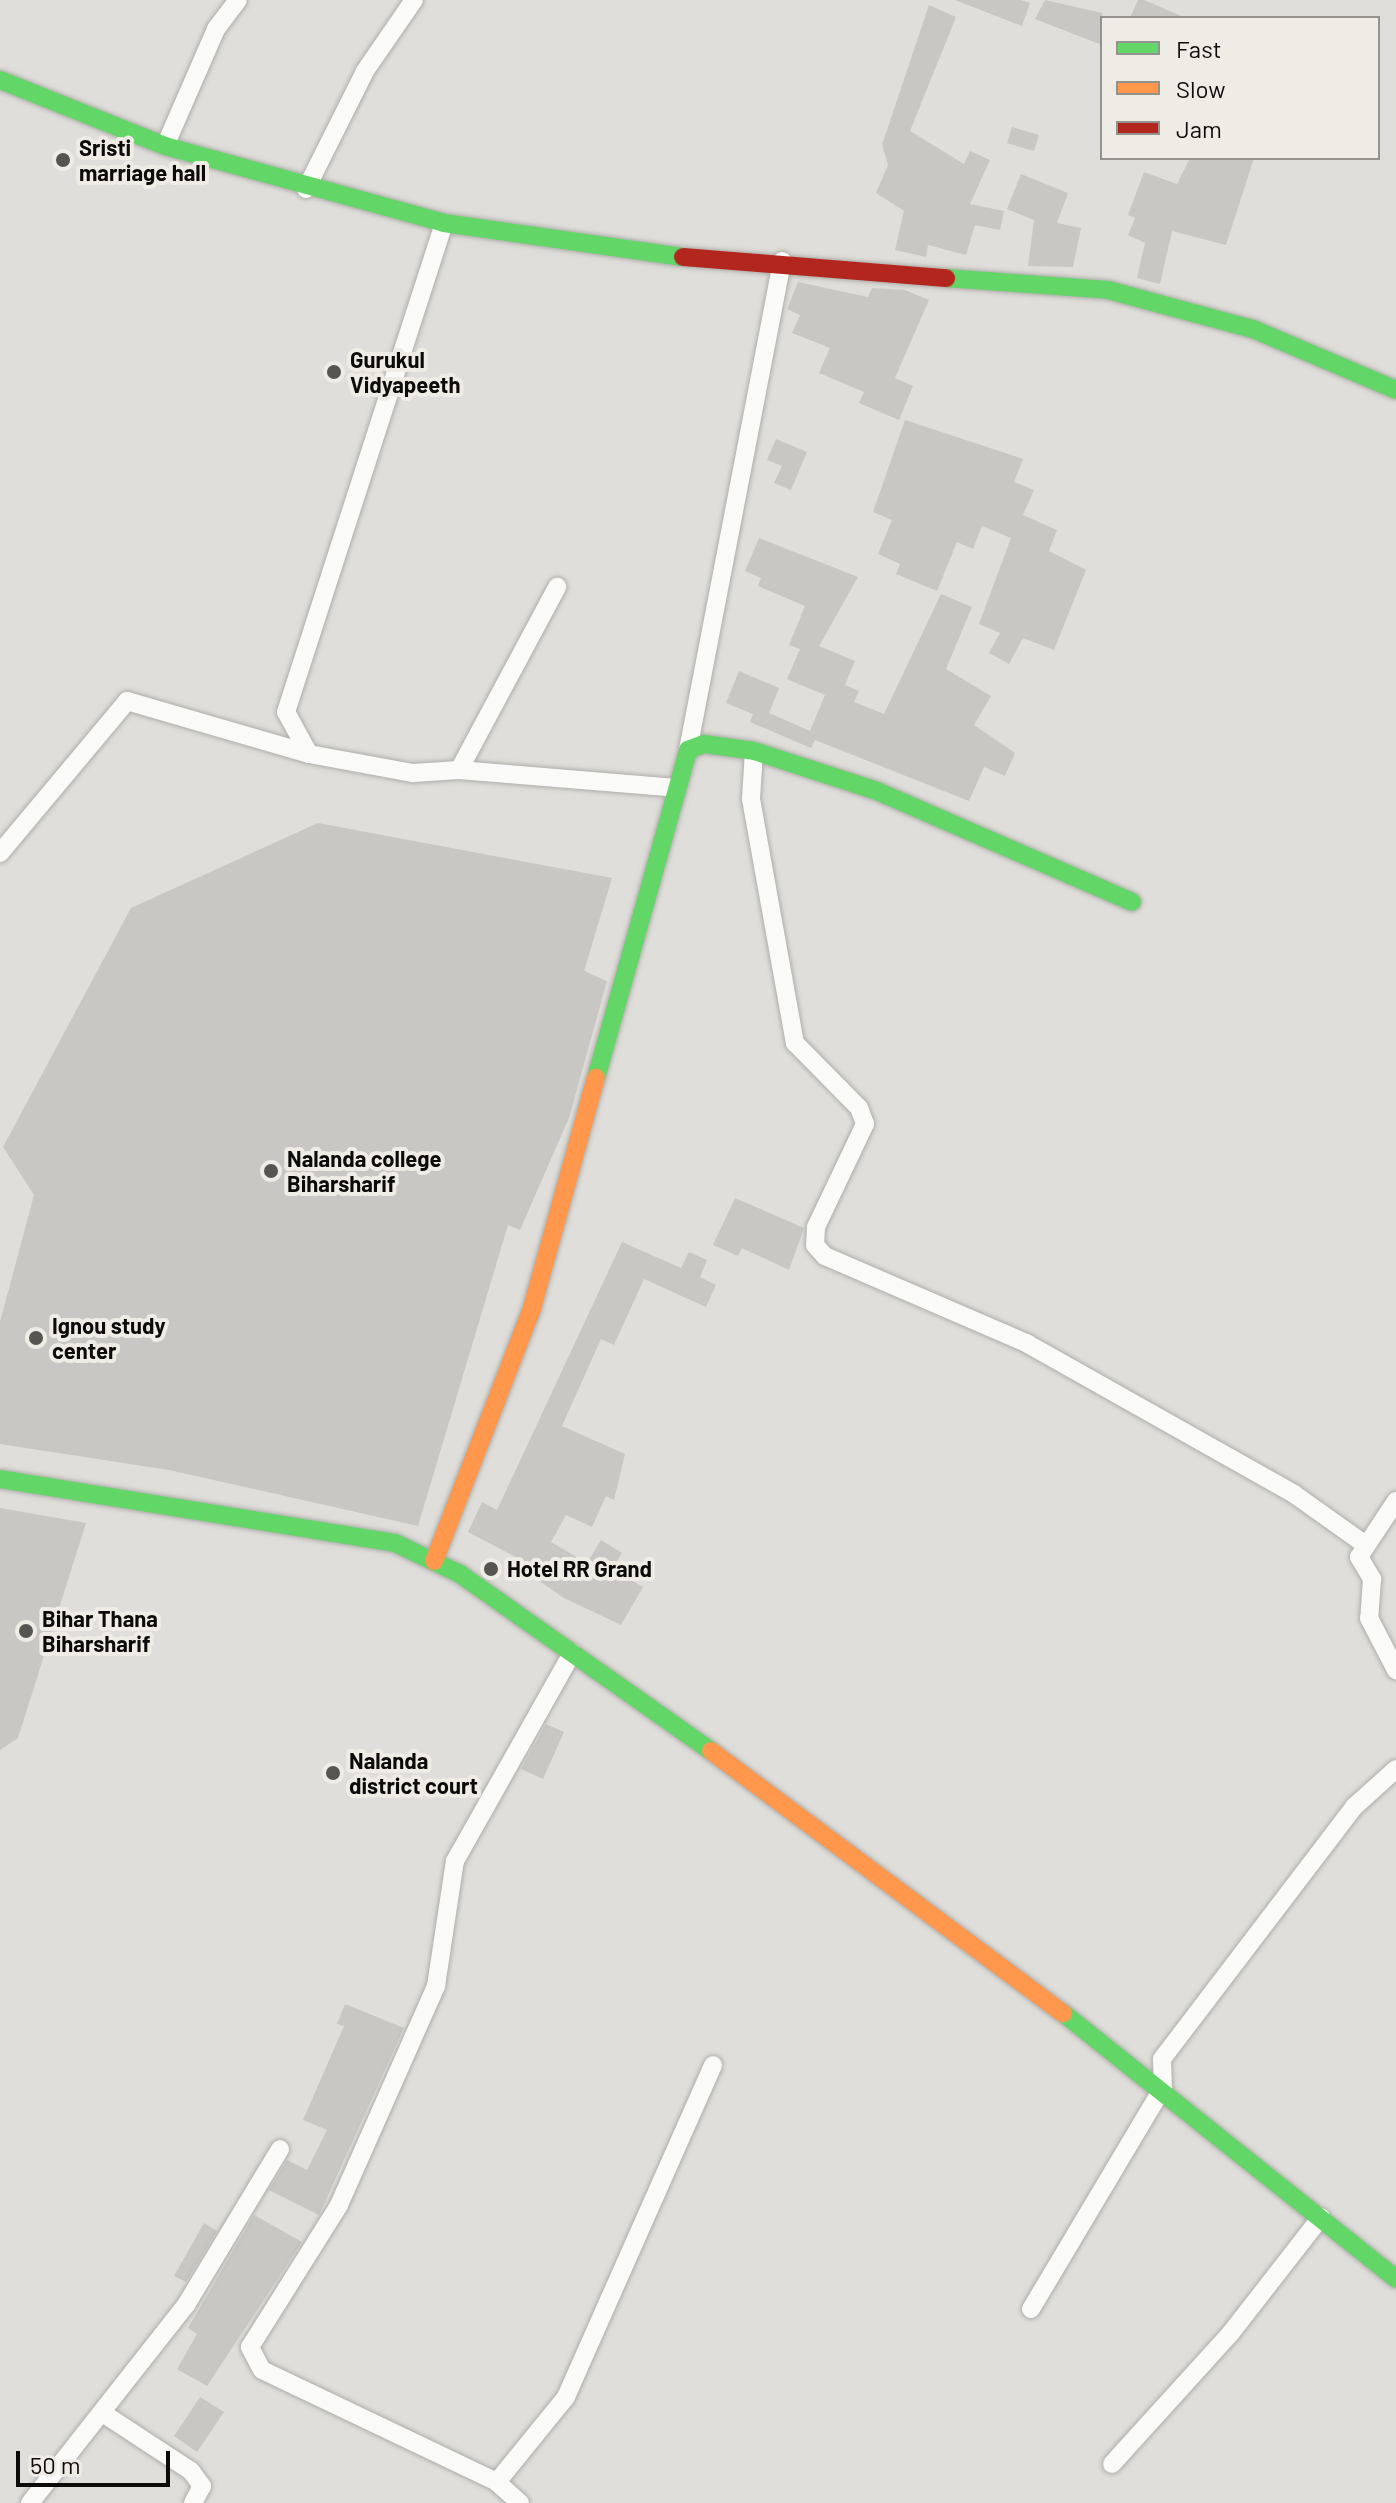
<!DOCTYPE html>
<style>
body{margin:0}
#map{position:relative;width:1396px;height:2503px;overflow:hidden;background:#dfdeda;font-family:Barlow,sans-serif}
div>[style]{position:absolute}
.building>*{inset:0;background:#c8c7c3}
.roads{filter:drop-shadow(0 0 2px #aeadaa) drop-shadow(0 0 2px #aeadaa)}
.street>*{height:18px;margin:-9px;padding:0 9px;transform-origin:9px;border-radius:9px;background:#fafaf9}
.fast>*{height:18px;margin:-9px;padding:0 9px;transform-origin:9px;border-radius:9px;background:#63d668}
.slow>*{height:18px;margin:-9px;padding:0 9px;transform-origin:9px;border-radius:9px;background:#ff974d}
.jam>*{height:18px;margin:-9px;padding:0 9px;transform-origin:9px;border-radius:9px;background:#b3261e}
.dots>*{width:22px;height:22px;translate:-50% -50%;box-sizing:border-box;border:4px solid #eeece5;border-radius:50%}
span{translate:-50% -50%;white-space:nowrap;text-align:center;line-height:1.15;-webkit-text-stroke:8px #eeece5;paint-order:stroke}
.poi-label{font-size:22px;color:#0c0b09;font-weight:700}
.left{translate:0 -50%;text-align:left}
.legend{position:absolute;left:1100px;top:16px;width:280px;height:144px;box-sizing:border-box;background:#eeece5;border:2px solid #94928d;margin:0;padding:10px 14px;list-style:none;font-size:24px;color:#0c0b09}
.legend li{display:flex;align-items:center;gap:16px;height:40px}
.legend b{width:40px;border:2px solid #94928d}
.scale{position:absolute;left:16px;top:2451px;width:154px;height:36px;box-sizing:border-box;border:4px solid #0c0b09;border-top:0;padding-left:10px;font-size:24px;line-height:28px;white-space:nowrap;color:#0c0b09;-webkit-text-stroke:6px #eeece5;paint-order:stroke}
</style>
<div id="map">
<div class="building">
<div style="clip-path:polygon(955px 0,1021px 0,1030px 3px,1022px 26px)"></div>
<div style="clip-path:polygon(1045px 0,1102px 13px,1102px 45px,1035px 19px)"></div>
<div style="clip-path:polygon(1138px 0,1144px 0,1186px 18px,1130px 18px)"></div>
<div style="clip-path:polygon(929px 5px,956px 17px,910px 131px,964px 164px,970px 151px,990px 160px,970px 204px,1004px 211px,1000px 230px,975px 225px,966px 255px,928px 245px,926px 257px,895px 250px,904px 211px,876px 193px,888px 165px,882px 145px)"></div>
<div style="clip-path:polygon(1012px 127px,1039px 135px,1034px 151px,1007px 143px)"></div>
<div style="clip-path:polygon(1190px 158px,1254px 158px,1226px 245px,1172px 231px,1160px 284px,1137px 278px,1145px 243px,1128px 235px,1135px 218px,1128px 215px,1144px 172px,1177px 184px)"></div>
<div style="clip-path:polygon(1021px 174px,1068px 193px,1057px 223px,1081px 228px,1073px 267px,1028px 266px,1034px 220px,1007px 209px)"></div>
<div style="clip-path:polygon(798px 282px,868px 297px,872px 288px,905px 290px,929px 300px,895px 378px,913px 386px,899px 420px,859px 403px,864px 392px,819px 373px,830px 348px,792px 333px,800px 315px,787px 309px)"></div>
<div style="clip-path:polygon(905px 420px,1023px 459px,1014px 482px,1034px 490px,1023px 515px,1057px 530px,1049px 551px,1086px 570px,1054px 650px,1023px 638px,1009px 664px,989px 653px,1000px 633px,979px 624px,1011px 538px,982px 526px,973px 549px,957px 542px,937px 591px,896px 574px,900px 564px,878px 554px,892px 520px,873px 512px)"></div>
<div style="clip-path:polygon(776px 439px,807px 452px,791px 490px,774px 483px,782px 466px,767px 460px)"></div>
<div style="clip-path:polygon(759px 538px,858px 577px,819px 646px,855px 661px,845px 685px,859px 691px,854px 702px,884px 714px,941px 594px,972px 607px,946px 669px,991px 696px,974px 725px,1015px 753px,1005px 776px,984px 767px,969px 801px,815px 740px,811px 748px,750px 722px,753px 714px,726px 703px,739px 671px,779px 688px,769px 713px,810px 731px,825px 695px,787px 679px,800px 649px,789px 645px,805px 606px,758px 586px,761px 578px,745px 571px)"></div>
<div style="clip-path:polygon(318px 823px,612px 878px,584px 971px,607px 981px,569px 1118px,520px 1230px,508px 1225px,418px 1526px,169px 1470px,0 1444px,0 1322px,34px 1195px,3px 1147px,131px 908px)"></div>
<div style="clip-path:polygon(735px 1198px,804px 1228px,789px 1270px,742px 1248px,738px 1256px,713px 1245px)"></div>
<div style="clip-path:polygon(622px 1242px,681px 1268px,689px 1252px,707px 1260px,700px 1277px,716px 1285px,706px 1307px,644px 1279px,614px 1345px,601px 1339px,562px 1426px,625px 1454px,614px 1500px,606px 1496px,592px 1527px,566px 1515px,551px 1542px,587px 1563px,601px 1540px,622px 1553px,612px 1569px,643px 1587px,621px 1625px,564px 1598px,532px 1576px,537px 1568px,468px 1532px,482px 1502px,497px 1510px)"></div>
<div style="clip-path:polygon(0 1508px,86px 1523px,18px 1738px,0 1750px)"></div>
<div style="clip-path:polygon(546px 1724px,564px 1732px,543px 1779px,521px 1769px)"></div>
<div style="clip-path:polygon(345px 2004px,404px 2028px,319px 2215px,269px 2190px,287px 2160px,307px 2170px,327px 2130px,303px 2120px,344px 2026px,337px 2024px)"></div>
<div style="clip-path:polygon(254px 2215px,302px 2242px,207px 2386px,177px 2369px,197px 2334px,188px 2328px)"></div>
<div style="clip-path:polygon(204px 2223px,217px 2231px,186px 2282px,174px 2276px)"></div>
<div style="clip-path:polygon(200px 2397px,224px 2412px,197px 2452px,174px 2436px)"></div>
</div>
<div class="roads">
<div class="street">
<div style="left:165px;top:146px;width:128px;rotate:-66.4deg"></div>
<div style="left:216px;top:29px;width:36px;rotate:-53deg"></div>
<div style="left:306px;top:189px;width:132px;rotate:-63.4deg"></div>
<div style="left:365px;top:71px;width:86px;rotate:-55.4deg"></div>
<div style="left:688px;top:750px;width:498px;rotate:-79.1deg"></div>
<div style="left:754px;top:751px;width:48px;rotate:93.6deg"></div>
<div style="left:751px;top:799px;width:248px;rotate:79.8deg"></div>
<div style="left:795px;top:1043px;width:91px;rotate:45.4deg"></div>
<div style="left:859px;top:1108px;width:17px;rotate:69deg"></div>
<div style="left:865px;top:1124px;width:114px;rotate:115.4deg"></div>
<div style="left:816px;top:1227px;width:18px;rotate:93deg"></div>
<div style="left:815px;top:1245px;width:15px;rotate:48deg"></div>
<div style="left:825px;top:1256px;width:221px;rotate:23.4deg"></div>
<div style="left:1028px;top:1344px;width:305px;rotate:29.4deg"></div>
<div style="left:1294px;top:1494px;width:85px;rotate:35.4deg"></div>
<div style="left:309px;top:754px;width:48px;rotate:-118.7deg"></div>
<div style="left:286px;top:712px;width:514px;rotate:-72.09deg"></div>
<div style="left:459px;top:770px;width:208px;rotate:-61.8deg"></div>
<div style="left:0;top:853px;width:198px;rotate:-50.1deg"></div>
<div style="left:127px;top:701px;width:190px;rotate:16.2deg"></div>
<div style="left:309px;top:754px;width:106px;rotate:10.4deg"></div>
<div style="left:413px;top:773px;width:46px;rotate:-3.7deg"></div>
<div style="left:459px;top:770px;width:218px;rotate:4.7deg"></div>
<div style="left:1396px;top:1501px;width:67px;rotate:123.5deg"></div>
<div style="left:1359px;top:1557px;width:26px;rotate:59deg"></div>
<div style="left:1372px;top:1579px;width:39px;rotate:94deg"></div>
<div style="left:1369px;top:1618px;width:59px;rotate:62.6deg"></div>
<div style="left:1031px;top:2309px;width:257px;rotate:-59.2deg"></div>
<div style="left:1163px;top:2088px;width:29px;rotate:-92deg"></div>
<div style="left:1162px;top:2059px;width:318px;rotate:-52.7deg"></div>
<div style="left:1355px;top:1806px;width:55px;rotate:-42.1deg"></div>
<div style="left:104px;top:2414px;width:104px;rotate:33.2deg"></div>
<div style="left:191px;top:2471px;width:19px;rotate:54deg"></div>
<div style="left:202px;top:2486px;width:19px;rotate:118deg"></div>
<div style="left:1112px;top:2464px;width:176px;rotate:-47.8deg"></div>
<div style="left:1230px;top:2334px;width:148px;rotate:-52.1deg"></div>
<div style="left:497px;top:2482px;width:109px;rotate:-50.9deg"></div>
<div style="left:566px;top:2397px;width:363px;rotate:-66.1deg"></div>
<div style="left:30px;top:2503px;width:252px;rotate:-51.8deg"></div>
<div style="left:186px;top:2305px;width:182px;rotate:-58.9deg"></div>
<div style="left:520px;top:2503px;width:31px;rotate:-138deg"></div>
<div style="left:497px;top:2482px;width:260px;rotate:-154.5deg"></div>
<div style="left:262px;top:2370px;width:26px;rotate:-118deg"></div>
<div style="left:250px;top:2347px;width:168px;rotate:-57.9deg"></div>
<div style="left:339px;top:2205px;width:240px;rotate:-66.1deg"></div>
<div style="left:436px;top:1986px;width:126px;rotate:-81.4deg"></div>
<div style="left:455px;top:1861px;width:239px;rotate:-60.6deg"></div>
</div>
<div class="fast">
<div style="left:0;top:80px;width:178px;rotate:21.8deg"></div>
<div style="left:165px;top:146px;width:289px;rotate:15.4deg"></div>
<div style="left:444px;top:223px;width:241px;rotate:8.1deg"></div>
<div style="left:946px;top:278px;width:162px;rotate:4.2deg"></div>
<div style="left:1108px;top:290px;width:150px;rotate:15.1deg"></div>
<div style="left:1253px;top:329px;width:155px;rotate:23.1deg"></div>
<div style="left:596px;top:1078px;width:341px;rotate:-74.3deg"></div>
<div style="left:688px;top:750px;width:17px;rotate:-21deg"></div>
<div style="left:704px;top:744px;width:50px;rotate:8deg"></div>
<div style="left:754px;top:751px;width:129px;rotate:18deg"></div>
<div style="left:877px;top:791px;width:278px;rotate:23.5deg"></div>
<div style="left:0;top:1479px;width:400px;rotate:9.2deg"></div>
<div style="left:395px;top:1543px;width:72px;rotate:25.5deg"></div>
<div style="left:460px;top:1574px;width:307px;rotate:35.2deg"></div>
<div style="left:1063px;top:2013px;width:426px;rotate:38.6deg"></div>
</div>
<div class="slow">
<div style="left:434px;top:1561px;width:271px;rotate:-68.8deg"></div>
<div style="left:532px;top:1308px;width:239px;rotate:-74.5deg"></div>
<div style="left:711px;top:1751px;width:439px;rotate:36.7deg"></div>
</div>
<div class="jam">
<div style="left:683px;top:257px;width:264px;rotate:4.6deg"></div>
</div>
</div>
<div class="dots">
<div style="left:63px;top:160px;background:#565552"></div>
<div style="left:334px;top:372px;background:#565552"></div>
<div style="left:271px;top:1171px;background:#565552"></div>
<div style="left:36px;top:1338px;background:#565552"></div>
<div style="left:491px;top:1569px;background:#565552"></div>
<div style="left:26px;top:1631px;background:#565552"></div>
<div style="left:333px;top:1773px;background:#565552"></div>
</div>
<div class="poi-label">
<span class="left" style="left:79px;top:160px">Sristi<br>marriage hall</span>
<span class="left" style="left:350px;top:372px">Gurukul<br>Vidyapeeth</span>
<span class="left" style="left:287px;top:1171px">Nalanda college<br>Biharsharif</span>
<span class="left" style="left:52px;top:1338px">Ignou study<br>center</span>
<span class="left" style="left:507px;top:1569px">Hotel RR Grand</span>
<span class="left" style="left:42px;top:1631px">Bihar Thana<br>Biharsharif</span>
<span class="left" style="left:349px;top:1773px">Nalanda<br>district court</span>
</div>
<ul class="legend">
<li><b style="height:10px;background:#63d668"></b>Fast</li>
<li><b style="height:10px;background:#ff974d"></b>Slow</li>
<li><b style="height:10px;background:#b3261e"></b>Jam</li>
</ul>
<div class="scale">50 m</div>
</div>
